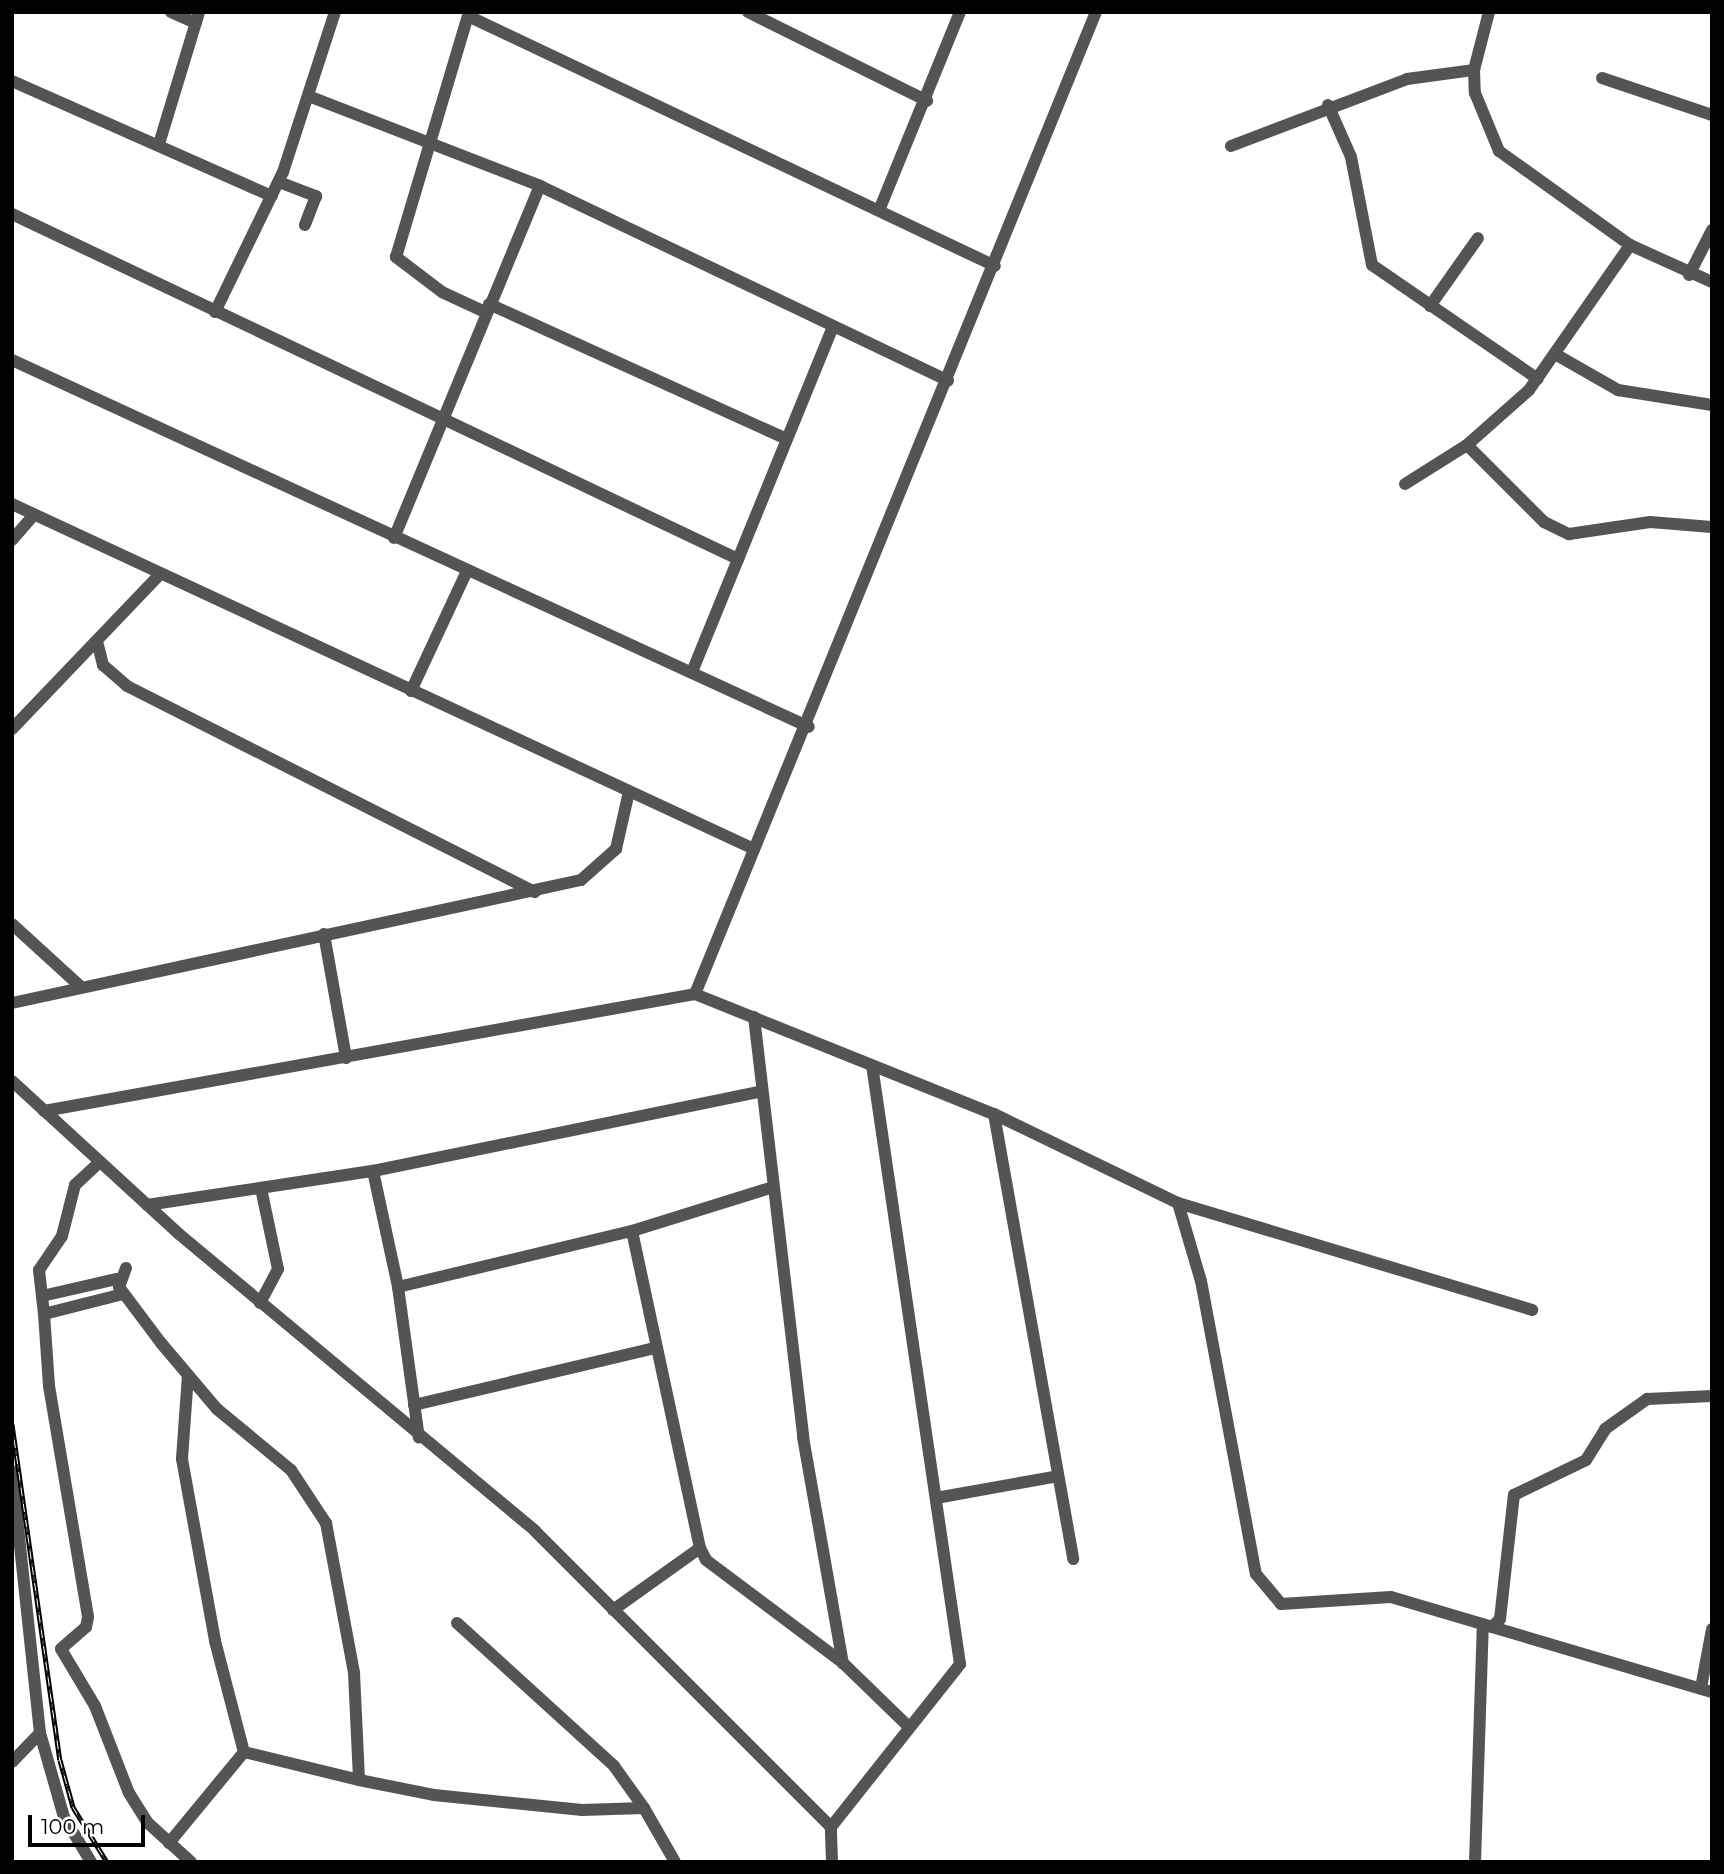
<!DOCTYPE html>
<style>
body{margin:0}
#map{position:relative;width:1724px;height:1874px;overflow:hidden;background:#fff;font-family:Montserrat,sans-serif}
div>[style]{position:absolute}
.minor>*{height:12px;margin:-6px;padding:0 6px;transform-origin:6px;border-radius:6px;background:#545454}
.rail>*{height:5px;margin-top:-2.5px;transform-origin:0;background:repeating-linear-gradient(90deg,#fff 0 8px,#000 0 16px);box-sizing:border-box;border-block:2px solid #000}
span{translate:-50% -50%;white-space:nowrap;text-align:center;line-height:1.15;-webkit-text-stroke:6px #fff;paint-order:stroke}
.frame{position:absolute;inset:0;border:14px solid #000;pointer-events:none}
.scale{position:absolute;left:28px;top:1815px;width:117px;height:32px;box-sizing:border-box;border:4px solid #000;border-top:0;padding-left:9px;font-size:21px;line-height:24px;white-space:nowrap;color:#000;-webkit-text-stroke:5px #fff;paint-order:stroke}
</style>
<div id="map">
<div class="minor">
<div style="left:171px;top:12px;width:27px;rotate:24deg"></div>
<div style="left:748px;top:12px;width:200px;rotate:26.4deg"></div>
<div style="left:1489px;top:12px;width:60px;rotate:104.5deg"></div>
<div style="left:1474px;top:70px;width:23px;rotate:88deg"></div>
<div style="left:1475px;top:93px;width:63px;rotate:67.5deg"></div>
<div style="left:1499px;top:151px;width:161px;rotate:35.7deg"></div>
<div style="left:1630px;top:245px;width:90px;rotate:24.3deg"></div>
<div style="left:1602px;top:78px;width:116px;rotate:18.6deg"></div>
<div style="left:12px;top:81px;width:284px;rotate:23.9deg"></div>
<div style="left:311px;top:97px;width:246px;rotate:21.2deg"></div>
<div style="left:540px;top:186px;width:452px;rotate:25.5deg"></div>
<div style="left:1328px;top:105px;width:57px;rotate:66.1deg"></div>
<div style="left:1351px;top:157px;width:110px;rotate:79deg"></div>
<div style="left:1372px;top:265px;width:201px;rotate:34.5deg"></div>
<div style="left:159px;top:144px;width:138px;rotate:-73.1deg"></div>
<div style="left:1231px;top:146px;width:188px;rotate:-20.8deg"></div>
<div style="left:1407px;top:79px;width:68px;rotate:-7.7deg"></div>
<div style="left:279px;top:182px;width:40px;rotate:21deg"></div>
<div style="left:316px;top:196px;width:31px;rotate:111deg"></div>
<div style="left:880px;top:208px;width:212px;rotate:-67.8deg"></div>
<div style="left:12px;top:214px;width:804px;rotate:25.42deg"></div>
<div style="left:1689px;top:275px;width:51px;rotate:-62.9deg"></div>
<div style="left:489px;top:304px;width:327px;rotate:24.4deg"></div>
<div style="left:1430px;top:306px;width:83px;rotate:-54.8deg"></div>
<div style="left:215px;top:312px;width:156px;rotate:-64.1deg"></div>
<div style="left:283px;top:172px;width:168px;rotate:-72deg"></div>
<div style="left:485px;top:312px;width:47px;rotate:-155.1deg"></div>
<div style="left:442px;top:292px;width:58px;rotate:-142.7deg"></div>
<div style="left:396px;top:257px;width:252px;rotate:-73.4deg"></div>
<div style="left:468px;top:16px;width:583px;rotate:25.38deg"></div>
<div style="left:1555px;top:354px;width:73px;rotate:29.7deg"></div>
<div style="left:1618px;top:390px;width:95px;rotate:9.1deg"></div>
<div style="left:12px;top:360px;width:877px;rotate:24.72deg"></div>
<div style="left:1467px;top:445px;width:109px;rotate:45deg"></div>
<div style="left:1544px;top:522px;width:28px;rotate:26deg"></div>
<div style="left:1569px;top:534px;width:82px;rotate:-8.4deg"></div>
<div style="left:1650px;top:522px;width:62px;rotate:4.6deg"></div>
<div style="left:1405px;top:484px;width:73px;rotate:-32.2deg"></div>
<div style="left:1467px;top:445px;width:83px;rotate:-41.6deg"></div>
<div style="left:1529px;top:390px;width:177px;rotate:-55.1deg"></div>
<div style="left:12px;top:504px;width:818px;rotate:24.94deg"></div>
<div style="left:394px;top:538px;width:381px;rotate:-67.5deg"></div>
<div style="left:12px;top:540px;width:33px;rotate:-49deg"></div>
<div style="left:98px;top:645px;width:21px;rotate:76deg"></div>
<div style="left:103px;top:665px;width:32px;rotate:41deg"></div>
<div style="left:127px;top:686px;width:457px;rotate:26.8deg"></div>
<div style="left:692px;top:672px;width:373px;rotate:-67.8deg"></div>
<div style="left:411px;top:691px;width:130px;rotate:-65deg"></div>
<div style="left:12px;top:729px;width:214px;rotate:-46.3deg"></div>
<div style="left:12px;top:924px;width:92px;rotate:42.4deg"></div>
<div style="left:324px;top:934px;width:126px;rotate:79.9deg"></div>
<div style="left:695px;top:994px;width:322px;rotate:21.9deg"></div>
<div style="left:994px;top:1114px;width:204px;rotate:25.8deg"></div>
<div style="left:1178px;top:1203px;width:81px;rotate:73.6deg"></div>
<div style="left:1201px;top:1281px;width:298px;rotate:79.4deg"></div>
<div style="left:1256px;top:1574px;width:39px;rotate:50deg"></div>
<div style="left:1281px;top:1604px;width:110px;rotate:-3.6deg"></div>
<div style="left:1391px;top:1597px;width:105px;rotate:16.5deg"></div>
<div style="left:1492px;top:1627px;width:11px;rotate:-45deg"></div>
<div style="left:1500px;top:1619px;width:125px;rotate:-83.6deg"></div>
<div style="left:1514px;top:1495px;width:80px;rotate:-25.9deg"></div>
<div style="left:1586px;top:1460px;width:36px;rotate:-58deg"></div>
<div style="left:1605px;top:1429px;width:52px;rotate:-35.5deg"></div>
<div style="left:1647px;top:1399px;width:65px;rotate:-2.6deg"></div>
<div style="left:12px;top:1003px;width:582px;rotate:-12.2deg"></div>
<div style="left:581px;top:880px;width:47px;rotate:-41.5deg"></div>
<div style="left:616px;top:849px;width:58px;rotate:-77.2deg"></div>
<div style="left:754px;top:1017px;width:423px;rotate:83.3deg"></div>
<div style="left:803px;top:1437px;width:230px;rotate:80deg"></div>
<div style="left:843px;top:1663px;width:89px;rotate:44.1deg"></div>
<div style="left:12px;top:1081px;width:226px;rotate:42.5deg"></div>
<div style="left:179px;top:1234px;width:464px;rotate:39.8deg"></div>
<div style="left:535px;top:1531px;width:419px;rotate:45deg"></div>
<div style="left:44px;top:1111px;width:661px;rotate:-10.19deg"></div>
<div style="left:695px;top:994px;width:1061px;rotate:-67.79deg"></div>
<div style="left:994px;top:1114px;width:452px;rotate:79.9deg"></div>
<div style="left:373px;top:1171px;width:119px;rotate:77.8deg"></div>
<div style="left:398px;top:1287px;width:152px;rotate:82.1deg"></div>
<div style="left:1178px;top:1203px;width:370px;rotate:16.8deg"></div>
<div style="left:147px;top:1205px;width:229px;rotate:-8.6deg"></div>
<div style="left:373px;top:1171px;width:394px;rotate:-11.6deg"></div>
<div style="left:632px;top:1231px;width:324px;rotate:77.9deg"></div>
<div style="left:700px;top:1548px;width:13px;rotate:63deg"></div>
<div style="left:706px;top:1560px;width:171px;rotate:36.9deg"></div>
<div style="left:126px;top:1268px;width:20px;rotate:110deg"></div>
<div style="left:119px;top:1287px;width:70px;rotate:53.1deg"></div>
<div style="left:161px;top:1343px;width:87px;rotate:49.7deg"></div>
<div style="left:217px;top:1409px;width:96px;rotate:39.5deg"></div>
<div style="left:291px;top:1470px;width:64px;rotate:56.6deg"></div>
<div style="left:326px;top:1523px;width:153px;rotate:79.4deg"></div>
<div style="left:354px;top:1673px;width:107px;rotate:87.3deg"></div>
<div style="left:359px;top:1780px;width:76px;rotate:11.3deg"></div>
<div style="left:434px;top:1795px;width:149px;rotate:5.8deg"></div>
<div style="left:582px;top:1810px;width:62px;rotate:-1.8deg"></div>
<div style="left:644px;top:1808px;width:62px;rotate:60.1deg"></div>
<div style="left:398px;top:1287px;width:241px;rotate:-13.5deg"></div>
<div style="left:632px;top:1231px;width:148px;rotate:-17.3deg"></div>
<div style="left:123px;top:1294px;width:81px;rotate:165.8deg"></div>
<div style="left:44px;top:1314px;width:72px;rotate:86deg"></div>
<div style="left:49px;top:1386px;width:234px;rotate:80.4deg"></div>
<div style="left:88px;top:1617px;width:10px;rotate:101deg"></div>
<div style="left:86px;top:1627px;width:33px;rotate:139deg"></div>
<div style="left:61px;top:1649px;width:66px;rotate:59.2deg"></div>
<div style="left:95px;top:1706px;width:93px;rotate:68.7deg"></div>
<div style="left:129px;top:1793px;width:36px;rotate:58deg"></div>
<div style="left:148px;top:1823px;width:58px;rotate:42.2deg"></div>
<div style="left:42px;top:1296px;width:77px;rotate:-12.8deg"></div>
<div style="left:260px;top:1303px;width:38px;rotate:-62deg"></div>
<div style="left:278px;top:1269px;width:83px;rotate:-101.9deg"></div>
<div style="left:44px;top:1314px;width:44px;rotate:-96.5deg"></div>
<div style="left:39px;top:1270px;width:41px;rotate:-55.9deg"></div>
<div style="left:62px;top:1236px;width:53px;rotate:-75.7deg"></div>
<div style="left:75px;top:1185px;width:34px;rotate:-43deg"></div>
<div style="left:188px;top:1375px;width:84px;rotate:94.1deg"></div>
<div style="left:182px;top:1459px;width:185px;rotate:79.7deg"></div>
<div style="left:215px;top:1641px;width:115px;rotate:75.4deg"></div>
<div style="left:414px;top:1405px;width:248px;rotate:-13.3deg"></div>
<div style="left:12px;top:1471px;width:263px;rotate:83.9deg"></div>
<div style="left:40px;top:1733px;width:87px;rotate:74.1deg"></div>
<div style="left:64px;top:1817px;width:52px;rotate:59deg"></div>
<div style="left:936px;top:1498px;width:124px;rotate:-10.2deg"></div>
<div style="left:613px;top:1610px;width:107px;rotate:-35.5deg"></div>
<div style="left:457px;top:1623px;width:212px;rotate:42.3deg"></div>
<div style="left:614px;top:1766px;width:52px;rotate:54.5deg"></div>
<div style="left:1492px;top:1627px;width:229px;rotate:16.5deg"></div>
<div style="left:1701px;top:1688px;width:60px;rotate:-79.4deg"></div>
<div style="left:244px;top:1752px;width:118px;rotate:13.7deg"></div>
<div style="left:12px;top:1762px;width:40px;rotate:-46deg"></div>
<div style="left:169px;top:1843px;width:118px;rotate:-50.5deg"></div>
<div style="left:832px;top:1862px;width:35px;rotate:-92deg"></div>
<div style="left:831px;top:1827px;width:208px;rotate:-51.6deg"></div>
<div style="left:960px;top:1664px;width:605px;rotate:-98.36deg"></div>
<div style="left:1475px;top:1862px;width:235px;rotate:-88.1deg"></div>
</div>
<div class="rail">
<div style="left:12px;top:1424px;width:339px;rotate:81.9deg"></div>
<div style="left:60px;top:1760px;width:49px;rotate:74.5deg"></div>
<div style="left:73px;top:1807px;width:65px;rotate:58.3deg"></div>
</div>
<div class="frame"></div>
<div class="scale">100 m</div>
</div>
